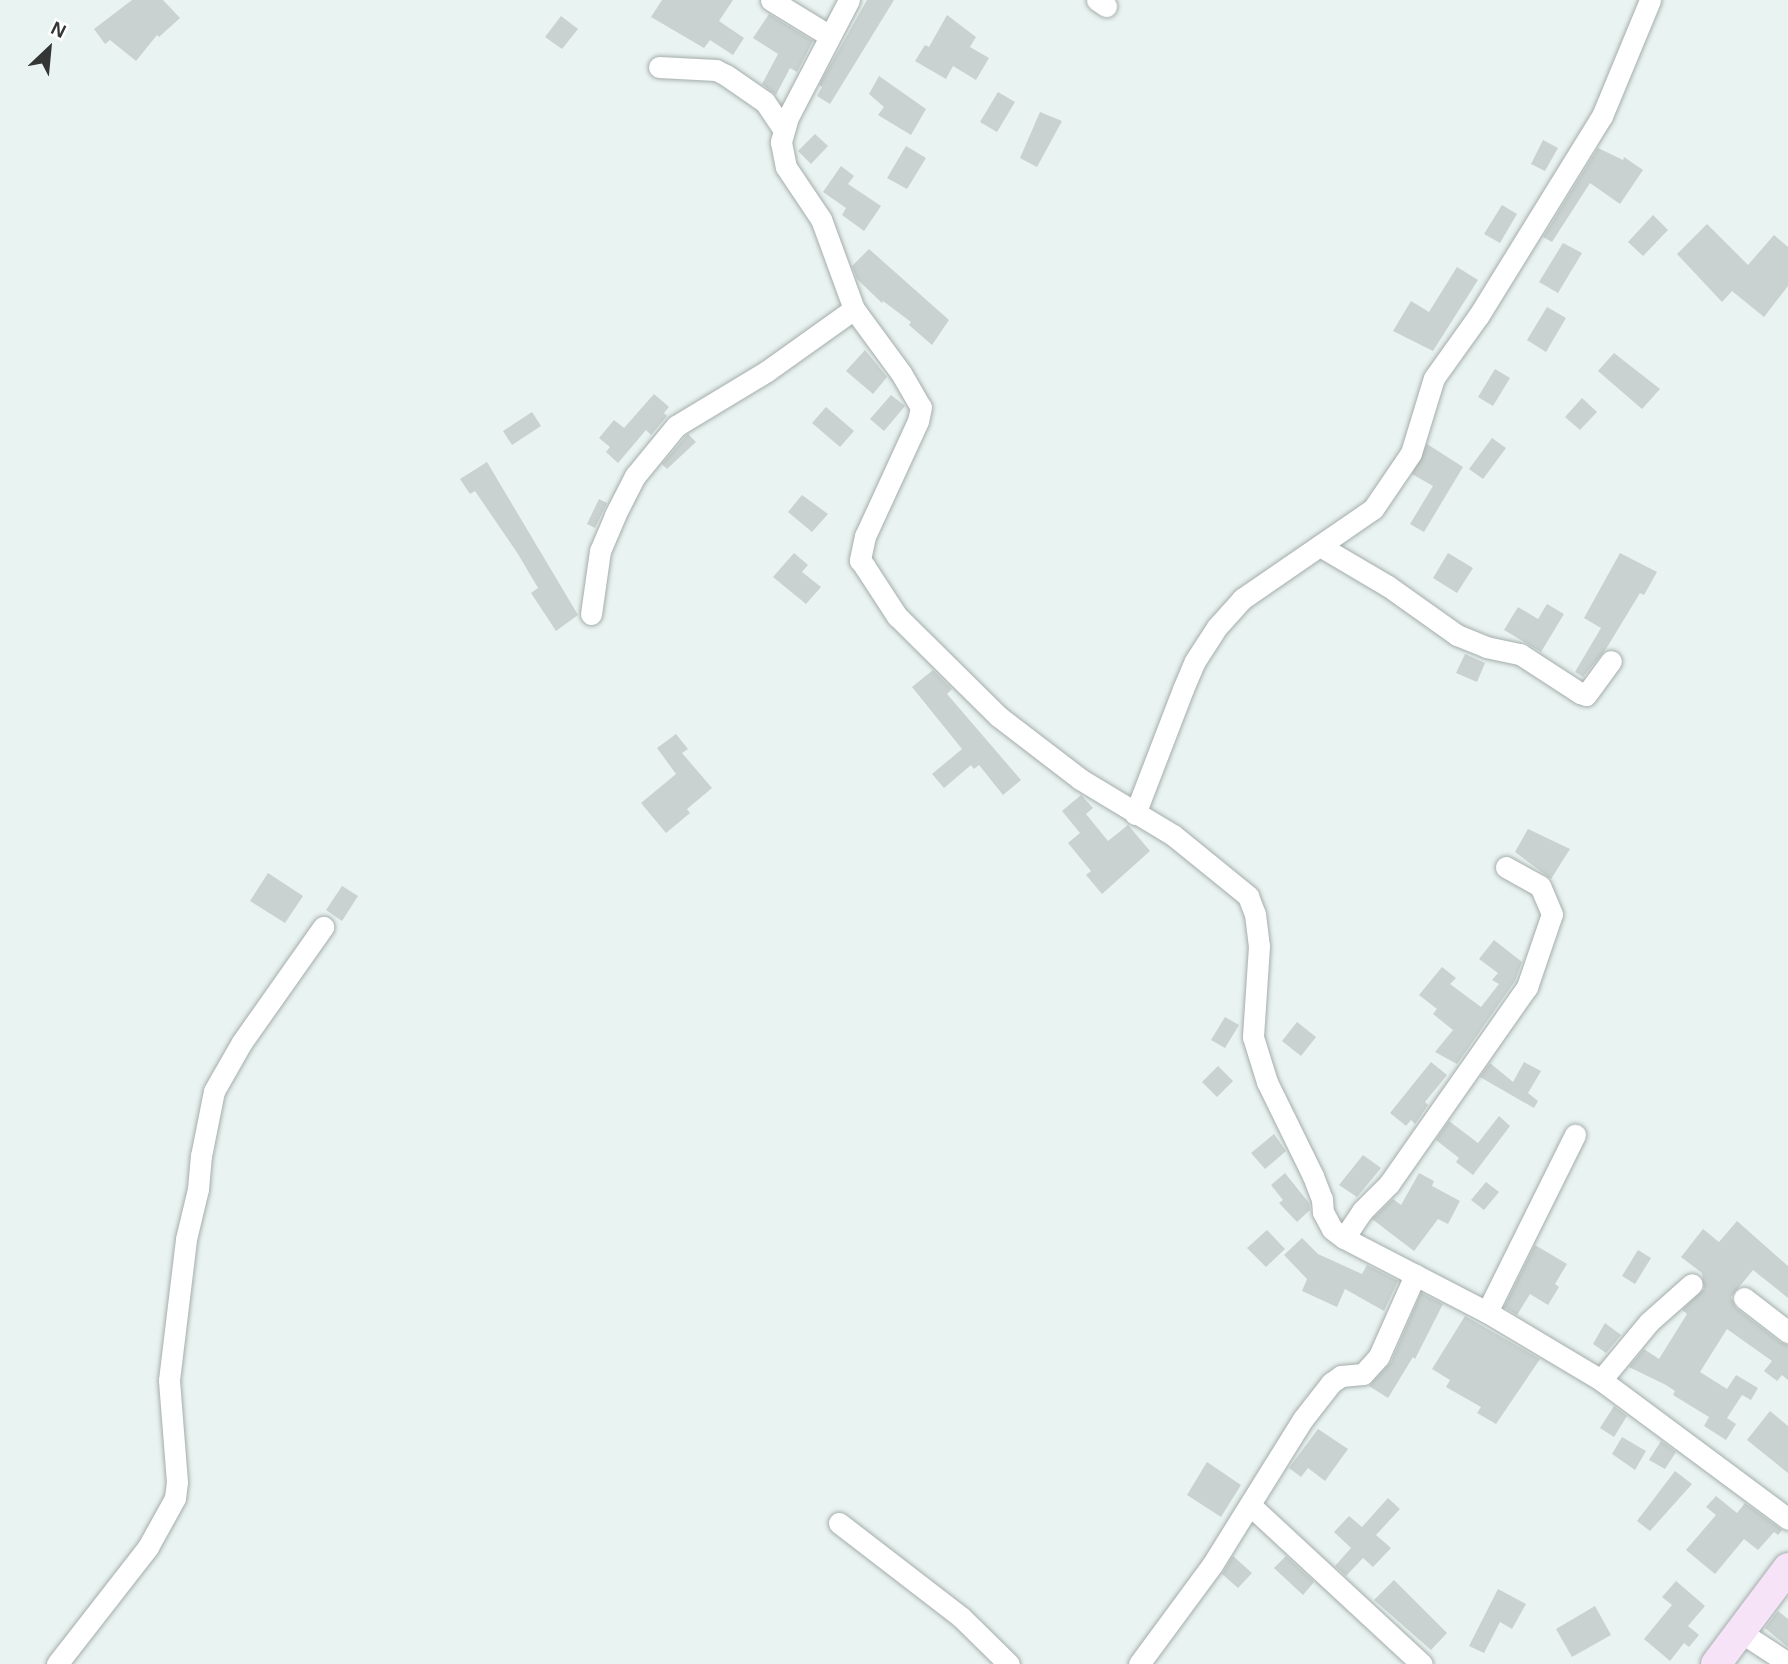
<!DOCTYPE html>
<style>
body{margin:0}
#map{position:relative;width:1788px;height:1664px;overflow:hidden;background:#e9f3f1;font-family:Helvetica,sans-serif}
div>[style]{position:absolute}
.building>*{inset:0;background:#c9d2d0}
.roads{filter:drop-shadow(0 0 2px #a4adaa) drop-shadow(0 0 2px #a4adaa)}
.street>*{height:21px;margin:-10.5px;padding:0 10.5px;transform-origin:10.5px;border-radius:10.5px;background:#fff}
.secondary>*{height:30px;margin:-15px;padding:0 15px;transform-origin:15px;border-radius:15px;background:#f6e3f8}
span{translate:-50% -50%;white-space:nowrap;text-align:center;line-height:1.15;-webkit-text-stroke:5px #fff;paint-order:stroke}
.north{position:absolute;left:14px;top:14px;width:70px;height:70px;-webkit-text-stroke:5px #fff;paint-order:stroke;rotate:26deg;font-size:19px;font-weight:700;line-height:28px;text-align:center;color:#333635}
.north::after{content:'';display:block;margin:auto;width:24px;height:32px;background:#333635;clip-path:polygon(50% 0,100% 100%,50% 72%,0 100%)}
</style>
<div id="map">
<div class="building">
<div style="clip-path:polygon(132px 0,163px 0,180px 18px,159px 37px,157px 35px,136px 61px,110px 40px,105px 44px,94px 29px)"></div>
<div style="clip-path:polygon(662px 0,733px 0,719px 21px,744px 38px,733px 55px,710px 40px,704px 48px,651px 17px)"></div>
<div style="clip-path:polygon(867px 0,894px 0,830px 104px,817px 96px,822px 87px,819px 85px)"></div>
<div style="clip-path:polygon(769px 14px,813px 41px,797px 72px,790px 68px,776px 95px,762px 84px,778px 54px,753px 38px)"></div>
<div style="clip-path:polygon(947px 15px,976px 37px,970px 47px,989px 58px,976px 80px,953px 66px,946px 79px,915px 61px,925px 45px,929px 47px)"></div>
<div style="clip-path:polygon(561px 16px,578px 29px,562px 49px,545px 37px)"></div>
<div style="clip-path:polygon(879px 76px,926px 109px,911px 135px,878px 115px,884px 107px,869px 94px)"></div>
<div style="clip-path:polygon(998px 92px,1015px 102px,997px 132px,980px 122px)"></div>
<div style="clip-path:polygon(1040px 112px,1062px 121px,1037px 167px,1020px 158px)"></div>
<div style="clip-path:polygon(815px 134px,828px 146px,811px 164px,798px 151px)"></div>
<div style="clip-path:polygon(1543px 140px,1558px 148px,1545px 171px,1531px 164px)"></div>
<div style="clip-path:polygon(906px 146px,926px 158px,907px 189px,887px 178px)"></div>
<div style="clip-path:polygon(1598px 148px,1623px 160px,1624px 157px,1643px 170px,1620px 204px,1590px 183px,1552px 242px,1543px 237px)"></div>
<div style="clip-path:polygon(841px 166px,854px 176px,848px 184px,881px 206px,864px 231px,842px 215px,846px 208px,823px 192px)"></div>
<div style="clip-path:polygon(1502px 205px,1517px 214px,1500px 243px,1484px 234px)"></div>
<div style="clip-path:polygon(1653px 215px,1668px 230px,1643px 256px,1628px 242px)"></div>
<div style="clip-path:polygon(1707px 224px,1748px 265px,1774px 235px,1788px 247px,1788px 286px,1764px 317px,1732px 291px,1722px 302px,1677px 254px)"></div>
<div style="clip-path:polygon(1563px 243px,1582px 253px,1558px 293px,1539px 282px)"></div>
<div style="clip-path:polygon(869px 249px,949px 320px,932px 345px,909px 325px,911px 322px,883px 301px,882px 303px,857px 279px,852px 266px)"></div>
<div style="clip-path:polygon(1457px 267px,1478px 280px,1433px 351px,1393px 331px,1411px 301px,1429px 312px)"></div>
<div style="clip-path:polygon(1547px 307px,1566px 318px,1546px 352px,1527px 340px)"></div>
<div style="clip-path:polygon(865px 350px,887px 377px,873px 394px,846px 371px)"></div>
<div style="clip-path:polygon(1614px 353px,1660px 389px,1642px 409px,1598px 371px)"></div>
<div style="clip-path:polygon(1495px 369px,1510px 378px,1493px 406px,1478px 397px)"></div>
<div style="clip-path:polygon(654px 394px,669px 407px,664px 413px,667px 416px,651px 435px,646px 430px,618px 463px,606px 452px,610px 447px,599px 438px,614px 420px,624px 428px)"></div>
<div style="clip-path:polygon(891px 395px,905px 406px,884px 431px,870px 419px)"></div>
<div style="clip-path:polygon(1582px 398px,1597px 412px,1580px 430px,1565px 417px)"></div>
<div style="clip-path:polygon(826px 407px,854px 431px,840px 447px,812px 423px)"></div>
<div style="clip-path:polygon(532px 412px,541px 426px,512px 445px,503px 431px)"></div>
<div style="clip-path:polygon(688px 434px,696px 442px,667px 469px,662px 464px)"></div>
<div style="clip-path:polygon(1492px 438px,1506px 448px,1483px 479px,1469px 469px)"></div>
<div style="clip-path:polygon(1427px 444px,1463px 467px,1424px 532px,1410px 524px,1433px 486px,1412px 474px)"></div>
<div style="clip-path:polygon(487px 462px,578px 615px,556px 631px,531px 593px,538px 588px,518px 554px,475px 491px,470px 494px,460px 479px)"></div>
<div style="clip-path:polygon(802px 495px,828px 514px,812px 532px,788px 512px)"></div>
<div style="clip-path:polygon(599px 499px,607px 503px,595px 528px,587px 524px)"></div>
<div style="clip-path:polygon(794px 553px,808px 565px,802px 572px,821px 587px,806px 604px,773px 577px)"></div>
<div style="clip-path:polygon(1448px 553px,1473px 568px,1457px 593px,1433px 578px)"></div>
<div style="clip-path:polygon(1620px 553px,1657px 572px,1644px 595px,1640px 593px,1606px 649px,1583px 677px,1575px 672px,1601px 628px,1584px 618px)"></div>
<div style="clip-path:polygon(1547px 604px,1564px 614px,1541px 652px,1504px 630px,1518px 607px,1538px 619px)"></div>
<div style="clip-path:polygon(1465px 654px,1485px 663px,1477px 682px,1456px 673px)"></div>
<div style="clip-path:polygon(933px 670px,952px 689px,947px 694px,1021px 780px,1003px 795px,979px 765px,974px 769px,971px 765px,944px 788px,932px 774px,962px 749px,912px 687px)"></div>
<div style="clip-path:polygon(676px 734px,688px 749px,682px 753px,712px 788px,687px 809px,690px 813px,666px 833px,641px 803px,676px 774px,657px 748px)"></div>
<div style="clip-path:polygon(1081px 795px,1093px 808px,1086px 814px,1108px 841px,1128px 825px,1150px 851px,1102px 894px,1086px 875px,1091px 871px,1068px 843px,1080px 833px,1062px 811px)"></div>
<div style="clip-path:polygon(1528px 829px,1570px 849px,1551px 879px,1515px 852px)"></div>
<div style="clip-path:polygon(268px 873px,303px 896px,285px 923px,250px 901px)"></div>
<div style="clip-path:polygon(342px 886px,358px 896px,342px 921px,326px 910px)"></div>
<div style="clip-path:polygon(1494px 940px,1522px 962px,1515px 981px,1457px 1064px,1435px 1052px,1453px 1030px,1433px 1014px,1437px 1009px,1419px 995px,1442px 967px,1456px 978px,1450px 984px,1481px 1007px,1499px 984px,1492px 980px,1498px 973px,1479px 959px)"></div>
<div style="clip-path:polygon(1225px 1017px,1239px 1025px,1225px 1048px,1211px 1040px)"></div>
<div style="clip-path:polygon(1297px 1022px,1316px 1037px,1301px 1056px,1282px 1041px)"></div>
<div style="clip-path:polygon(1431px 1062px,1447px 1075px,1425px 1102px,1428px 1105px,1415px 1124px,1411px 1120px,1406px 1126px,1390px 1113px)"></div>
<div style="clip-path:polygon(1524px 1062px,1541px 1071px,1528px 1093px,1538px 1101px,1534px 1108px,1480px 1077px,1490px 1063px,1513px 1082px)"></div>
<div style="clip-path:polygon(1218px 1066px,1233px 1081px,1217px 1097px,1202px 1082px)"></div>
<div style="clip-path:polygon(1499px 1116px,1510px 1126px,1473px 1175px,1456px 1162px,1459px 1158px,1436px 1140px,1449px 1121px,1478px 1143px)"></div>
<div style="clip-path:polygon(1274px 1134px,1286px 1151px,1265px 1169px,1251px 1153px)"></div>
<div style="clip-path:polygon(1363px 1155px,1381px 1168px,1357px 1197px,1339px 1185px)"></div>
<div style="clip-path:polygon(1285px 1173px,1309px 1203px,1310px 1210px,1297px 1222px,1279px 1203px,1283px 1200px,1271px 1185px)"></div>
<div style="clip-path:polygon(1419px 1173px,1434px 1181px,1432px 1186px,1460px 1201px,1448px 1224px,1438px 1219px,1414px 1251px,1372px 1219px,1393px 1199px,1401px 1205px)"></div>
<div style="clip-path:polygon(1486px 1182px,1499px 1192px,1484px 1210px,1471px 1200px)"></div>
<div style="clip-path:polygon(1737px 1221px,1788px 1266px,1788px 1298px,1753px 1270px,1731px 1297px,1736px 1308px,1780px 1342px,1788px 1345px,1788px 1380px,1782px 1375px,1777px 1381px,1764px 1371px,1772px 1361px,1727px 1329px,1700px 1372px,1727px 1389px,1736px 1375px,1758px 1388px,1751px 1400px,1742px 1395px,1727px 1418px,1736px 1424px,1726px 1440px,1704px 1426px,1709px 1417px,1673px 1395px,1675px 1391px,1666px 1385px,1629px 1367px,1644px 1349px,1659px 1359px,1687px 1314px,1682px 1310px,1704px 1289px,1702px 1273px,1681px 1257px,1703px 1229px,1719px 1242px)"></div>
<div style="clip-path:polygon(1267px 1230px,1285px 1249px,1266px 1267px,1247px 1248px)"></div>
<div style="clip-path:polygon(1302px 1238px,1318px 1254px,1362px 1274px,1367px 1265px,1398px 1281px,1384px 1311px,1345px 1289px,1337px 1307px,1302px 1291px,1307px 1279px,1284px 1255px)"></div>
<div style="clip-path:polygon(1535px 1245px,1567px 1264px,1555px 1284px,1559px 1287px,1548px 1305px,1530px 1294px,1517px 1315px,1504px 1307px)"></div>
<div style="clip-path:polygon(1638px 1250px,1651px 1258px,1635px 1284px,1622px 1276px)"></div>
<div style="clip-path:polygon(1421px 1293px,1443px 1304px,1415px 1359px,1413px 1357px,1388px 1398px,1369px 1386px,1391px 1362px)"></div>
<div style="clip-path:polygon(1465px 1316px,1540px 1359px,1496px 1424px,1477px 1413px,1481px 1407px,1446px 1387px,1450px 1380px,1432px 1369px)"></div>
<div style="clip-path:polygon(1605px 1323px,1621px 1335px,1606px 1353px,1593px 1344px)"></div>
<div style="clip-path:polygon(1614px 1406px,1627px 1416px,1614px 1437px,1600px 1428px)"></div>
<div style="clip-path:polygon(1770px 1411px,1788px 1426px,1788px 1473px,1747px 1440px)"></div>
<div style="clip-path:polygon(1318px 1429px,1348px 1449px,1325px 1481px,1308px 1468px,1301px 1477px,1289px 1468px)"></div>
<div style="clip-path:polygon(1622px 1437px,1646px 1451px,1635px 1470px,1612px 1454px)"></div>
<div style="clip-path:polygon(1661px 1441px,1676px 1452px,1665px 1469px,1649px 1460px)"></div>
<div style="clip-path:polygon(1207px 1462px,1241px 1485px,1221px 1517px,1187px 1495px)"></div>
<div style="clip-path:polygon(1675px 1471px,1692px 1484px,1650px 1531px,1637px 1521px)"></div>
<div style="clip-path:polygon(1716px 1496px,1737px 1513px,1745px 1503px,1782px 1530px,1778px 1535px,1774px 1532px,1758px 1550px,1744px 1539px,1715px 1574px,1686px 1550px,1716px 1515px,1706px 1507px)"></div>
<div style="clip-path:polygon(1388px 1498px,1400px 1509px,1376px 1535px,1391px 1548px,1373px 1567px,1363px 1558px,1346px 1576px,1335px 1566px,1351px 1548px,1334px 1532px,1349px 1516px,1362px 1527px)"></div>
<div style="clip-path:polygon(1233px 1556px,1252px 1573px,1238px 1588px,1222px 1574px)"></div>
<div style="clip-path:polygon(1286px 1556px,1314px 1582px,1303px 1595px,1274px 1568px)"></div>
<div style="clip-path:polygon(1394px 1580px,1447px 1633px,1431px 1650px,1374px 1600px)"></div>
<div style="clip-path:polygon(1676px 1581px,1705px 1606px,1688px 1626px,1699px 1635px,1689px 1647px,1684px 1643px,1670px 1661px,1644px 1639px,1672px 1605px,1662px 1597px)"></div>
<div style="clip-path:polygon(1498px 1589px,1526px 1604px,1512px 1629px,1500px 1622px,1484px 1653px,1469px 1646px)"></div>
<div style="clip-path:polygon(1595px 1606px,1611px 1635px,1572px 1657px,1556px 1629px)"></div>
<div style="clip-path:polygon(1778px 1611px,1788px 1619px,1788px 1647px,1765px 1628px)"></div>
</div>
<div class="roads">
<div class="street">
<div style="left:771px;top:0;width:69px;rotate:31.4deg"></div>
<div style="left:849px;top:0;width:132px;rotate:117.5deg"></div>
<div style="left:788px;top:117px;width:26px;rotate:106deg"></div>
<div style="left:781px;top:142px;width:25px;rotate:79deg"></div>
<div style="left:786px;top:167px;width:63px;rotate:56.1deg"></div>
<div style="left:821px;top:219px;width:96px;rotate:69.9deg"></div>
<div style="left:854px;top:309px;width:79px;rotate:53.7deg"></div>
<div style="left:901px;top:373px;width:39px;rotate:60deg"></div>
<div style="left:921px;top:407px;width:14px;rotate:102deg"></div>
<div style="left:918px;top:421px;width:127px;rotate:114.7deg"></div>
<div style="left:865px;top:536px;width:25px;rotate:102deg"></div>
<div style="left:860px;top:560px;width:9px;rotate:54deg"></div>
<div style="left:865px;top:567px;width:59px;rotate:56.9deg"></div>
<div style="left:897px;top:616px;width:142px;rotate:44.7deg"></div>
<div style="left:998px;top:716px;width:103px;rotate:37.5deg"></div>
<div style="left:1080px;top:779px;width:109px;rotate:31.1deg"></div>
<div style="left:1173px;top:835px;width:97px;rotate:39.1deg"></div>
<div style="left:1248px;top:896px;width:19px;rotate:69deg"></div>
<div style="left:1255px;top:914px;width:32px;rotate:83deg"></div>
<div style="left:1259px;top:946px;width:91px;rotate:93.8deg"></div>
<div style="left:1253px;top:1037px;width:47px;rotate:72.7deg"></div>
<div style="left:1267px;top:1082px;width:105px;rotate:63.9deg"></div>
<div style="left:1313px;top:1176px;width:25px;rotate:69deg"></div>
<div style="left:1322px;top:1199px;width:13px;rotate:86deg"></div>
<div style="left:1323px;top:1212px;width:19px;rotate:62deg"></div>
<div style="left:1332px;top:1229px;width:15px;rotate:37deg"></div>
<div style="left:1344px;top:1238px;width:161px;rotate:27.4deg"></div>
<div style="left:1487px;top:1312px;width:133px;rotate:30.8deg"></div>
<div style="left:1601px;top:1380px;width:233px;rotate:36.6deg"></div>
<div style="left:1097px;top:0;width:11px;rotate:34deg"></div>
<div style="left:659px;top:67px;width:57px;rotate:3deg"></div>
<div style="left:716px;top:70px;width:11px;rotate:27deg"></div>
<div style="left:726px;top:75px;width:47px;rotate:34.7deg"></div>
<div style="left:765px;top:102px;width:32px;rotate:56deg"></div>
<div style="left:1320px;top:546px;width:79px;rotate:30.5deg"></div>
<div style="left:1388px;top:586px;width:85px;rotate:35.4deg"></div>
<div style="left:1457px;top:635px;width:31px;rotate:22deg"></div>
<div style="left:1486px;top:647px;width:35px;rotate:12deg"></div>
<div style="left:1520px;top:654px;width:72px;rotate:33deg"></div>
<div style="left:1580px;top:693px;width:6px;rotate:18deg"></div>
<div style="left:1586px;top:695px;width:42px;rotate:-53.7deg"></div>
<div style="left:591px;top:614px;width:64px;rotate:-81.9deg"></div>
<div style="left:600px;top:551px;width:39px;rotate:-67deg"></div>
<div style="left:615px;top:515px;width:44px;rotate:-62.9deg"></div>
<div style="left:635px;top:476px;width:65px;rotate:-50.6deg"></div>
<div style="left:676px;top:426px;width:106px;rotate:-31.1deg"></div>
<div style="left:767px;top:371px;width:107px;rotate:-35.5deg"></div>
<div style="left:1135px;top:814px;width:134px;rotate:-69deg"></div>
<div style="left:1183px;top:689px;width:30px;rotate:-67deg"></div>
<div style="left:1195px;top:661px;width:40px;rotate:-57.1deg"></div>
<div style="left:1217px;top:627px;width:38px;rotate:-48deg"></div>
<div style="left:1242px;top:599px;width:159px;rotate:-34.5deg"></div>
<div style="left:1373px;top:509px;width:68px;rotate:-55.8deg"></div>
<div style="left:1411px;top:453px;width:78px;rotate:-73deg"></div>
<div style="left:1434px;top:378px;width:77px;rotate:-54.5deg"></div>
<div style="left:1479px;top:315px;width:234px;rotate:-58.3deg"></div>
<div style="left:1602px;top:116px;width:126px;rotate:-67.5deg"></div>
<div style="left:1344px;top:1238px;width:32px;rotate:-56deg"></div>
<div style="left:1362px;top:1211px;width:38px;rotate:-45deg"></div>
<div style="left:1389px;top:1184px;width:241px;rotate:-55deg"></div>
<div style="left:1527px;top:987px;width:77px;rotate:-71.1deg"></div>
<div style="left:1552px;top:914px;width:30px;rotate:-113deg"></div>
<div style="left:1540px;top:886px;width:39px;rotate:-151deg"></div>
<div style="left:1744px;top:1298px;width:56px;rotate:37.7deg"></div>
<div style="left:1487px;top:1312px;width:198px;rotate:-63.6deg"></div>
<div style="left:1601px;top:1380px;width:75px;rotate:-50.4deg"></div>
<div style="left:1649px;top:1322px;width:57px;rotate:-41.5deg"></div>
<div style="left:1250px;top:1505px;width:234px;rotate:42.8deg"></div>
<div style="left:839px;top:1523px;width:154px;rotate:37.6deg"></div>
<div style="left:961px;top:1617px;width:67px;rotate:44.4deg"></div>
<div style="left:1742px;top:1633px;width:55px;rotate:33.1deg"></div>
<div style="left:57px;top:1664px;width:148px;rotate:-52.1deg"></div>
<div style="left:148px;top:1547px;width:56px;rotate:-61.1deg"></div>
<div style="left:175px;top:1498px;width:16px;rotate:-83deg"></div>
<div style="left:177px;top:1482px;width:102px;rotate:-94.5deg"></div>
<div style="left:169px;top:1380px;width:142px;rotate:-83.1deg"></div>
<div style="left:186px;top:1239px;width:51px;rotate:-76.5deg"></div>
<div style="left:198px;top:1189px;width:33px;rotate:-85deg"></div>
<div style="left:201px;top:1156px;width:66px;rotate:-78.7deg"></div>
<div style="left:214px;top:1091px;width:56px;rotate:-60.3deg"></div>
<div style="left:242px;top:1042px;width:141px;rotate:-54.8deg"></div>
<div style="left:1139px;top:1664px;width:123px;rotate:-53.6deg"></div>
<div style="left:1212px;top:1565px;width:172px;rotate:-58.1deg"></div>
<div style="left:1303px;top:1419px;width:46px;rotate:-52.1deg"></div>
<div style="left:1331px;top:1383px;width:12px;rotate:-35deg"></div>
<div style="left:1341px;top:1376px;width:22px;rotate:-5deg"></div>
<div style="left:1363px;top:1374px;width:24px;rotate:-48deg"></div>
<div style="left:1379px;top:1356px;width:89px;rotate:-66deg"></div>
</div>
<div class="secondary">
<div style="left:1716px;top:1664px;width:120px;rotate:-53.1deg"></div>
</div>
</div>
<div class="north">N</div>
</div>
